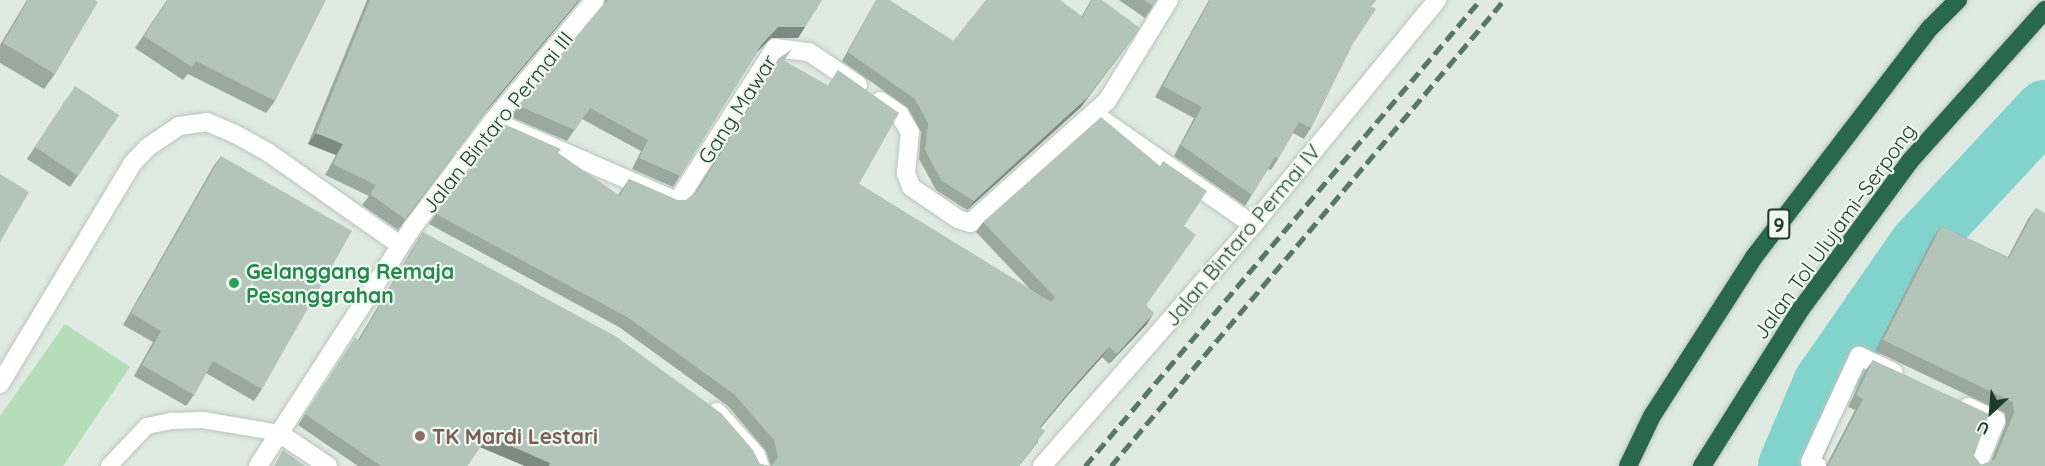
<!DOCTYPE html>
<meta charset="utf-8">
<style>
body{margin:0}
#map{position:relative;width:2045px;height:466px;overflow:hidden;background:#deeae2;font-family:Quicksand,sans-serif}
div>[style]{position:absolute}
.green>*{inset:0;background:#b5ddb7}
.river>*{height:60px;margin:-30px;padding:0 30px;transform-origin:30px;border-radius:30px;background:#82d3cc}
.roads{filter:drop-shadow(0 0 2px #bcc4c0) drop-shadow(0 0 2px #bcc4c0)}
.service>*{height:16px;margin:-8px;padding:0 8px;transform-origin:8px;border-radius:8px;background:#fff}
.minor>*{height:18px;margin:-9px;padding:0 9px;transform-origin:9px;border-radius:9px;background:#fff}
.tertiary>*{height:18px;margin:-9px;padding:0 9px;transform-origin:9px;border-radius:9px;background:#fff}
.motorway>*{height:18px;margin:-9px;padding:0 9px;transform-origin:9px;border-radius:9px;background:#29684c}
.rail>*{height:4.5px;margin-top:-2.25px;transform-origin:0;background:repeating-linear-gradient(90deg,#597767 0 12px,transparent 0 18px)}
.wall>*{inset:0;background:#9aa9a0}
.shaded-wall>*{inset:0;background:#7d8a82}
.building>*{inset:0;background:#b3c5ba}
.dots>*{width:16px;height:16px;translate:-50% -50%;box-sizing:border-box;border:3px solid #eef7f0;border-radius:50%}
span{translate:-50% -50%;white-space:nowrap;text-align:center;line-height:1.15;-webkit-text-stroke:4.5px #eef7f0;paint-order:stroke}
.shield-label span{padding:2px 4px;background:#eef7f0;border:2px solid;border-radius:4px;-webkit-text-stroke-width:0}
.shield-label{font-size:20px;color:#1f3a2c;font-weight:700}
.street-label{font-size:21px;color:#1f3a2c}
.leisure-label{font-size:21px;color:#27864d;font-weight:700}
.left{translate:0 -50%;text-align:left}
.education-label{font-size:21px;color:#785e54;font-weight:700}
.north{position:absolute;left:1961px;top:382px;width:60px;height:60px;-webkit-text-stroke:4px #eef7f0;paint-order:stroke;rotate:206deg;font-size:16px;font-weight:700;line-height:24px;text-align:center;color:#1f3a2c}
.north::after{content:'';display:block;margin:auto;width:21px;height:27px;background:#1f3a2c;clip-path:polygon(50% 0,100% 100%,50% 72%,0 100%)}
</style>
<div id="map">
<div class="green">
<div style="clip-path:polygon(65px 324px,130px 367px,63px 466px,0 466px,0 416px)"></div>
</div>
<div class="river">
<div style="left:1788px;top:466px;width:90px;rotate:-67.1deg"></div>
<div style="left:1823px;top:383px;width:168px;rotate:-55.2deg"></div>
<div style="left:1919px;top:245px;width:185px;rotate:-47deg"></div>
</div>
<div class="roads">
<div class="service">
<div style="left:109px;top:466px;width:55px;rotate:-46.5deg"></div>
<div style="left:147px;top:426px;width:25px;rotate:-12deg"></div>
<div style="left:171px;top:421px;width:32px;rotate:-2deg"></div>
<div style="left:203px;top:420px;width:77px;rotate:9.7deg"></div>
</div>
<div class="minor">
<div style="left:880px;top:101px;width:23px;rotate:34deg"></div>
<div style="left:899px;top:114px;width:21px;rotate:59deg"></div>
<div style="left:910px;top:132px;width:41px;rotate:95.6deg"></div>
<div style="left:906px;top:173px;width:15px;rotate:70deg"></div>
<div style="left:911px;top:187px;width:57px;rotate:34.2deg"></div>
<div style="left:958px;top:219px;width:13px;rotate:18deg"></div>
<div style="left:970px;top:223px;width:183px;rotate:-41.7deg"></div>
<div style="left:1107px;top:101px;width:119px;rotate:-58.5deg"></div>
<div style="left:1094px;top:114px;width:194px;rotate:34.9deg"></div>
<div style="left:493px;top:121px;width:197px;rotate:23.6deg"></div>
<div style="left:674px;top:200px;width:7px;rotate:-27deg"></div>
<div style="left:680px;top:197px;width:177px;rotate:-57.5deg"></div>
<div style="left:775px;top:48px;width:34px;rotate:7deg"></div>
<div style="left:809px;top:52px;width:59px;rotate:34deg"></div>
<div style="left:0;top:384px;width:257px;rotate:-59deg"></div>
<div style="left:132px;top:164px;width:23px;rotate:-47deg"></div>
<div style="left:148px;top:147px;width:37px;rotate:-34deg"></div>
<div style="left:179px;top:126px;width:28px;rotate:-8deg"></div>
<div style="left:207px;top:122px;width:30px;rotate:23deg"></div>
<div style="left:235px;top:134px;width:39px;rotate:29deg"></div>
<div style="left:269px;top:153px;width:160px;rotate:35.1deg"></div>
<div style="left:1968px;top:407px;width:31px;rotate:25deg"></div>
<div style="left:1996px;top:420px;width:50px;rotate:112.4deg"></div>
<div style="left:717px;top:412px;width:58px;rotate:47.8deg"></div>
<div style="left:756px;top:455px;width:12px;rotate:70deg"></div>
<div style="left:279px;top:433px;width:59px;rotate:34deg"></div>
<div style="left:258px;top:466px;width:283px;rotate:-57.1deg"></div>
<div style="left:412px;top:228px;width:134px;rotate:-52.9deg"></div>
<div style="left:493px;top:121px;width:158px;rotate:-49.9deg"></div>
<div style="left:1817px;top:466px;width:8px;rotate:-150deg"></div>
<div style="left:1810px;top:462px;width:117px;rotate:-65.2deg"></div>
<div style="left:1859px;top:356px;width:38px;rotate:25deg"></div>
</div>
<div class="tertiary">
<div style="left:1042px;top:466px;width:320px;rotate:-48.8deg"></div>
<div style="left:1253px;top:225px;width:291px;rotate:-50.7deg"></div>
</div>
<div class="motorway">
<div style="left:1628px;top:466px;width:55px;rotate:-64.4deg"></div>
<div style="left:1652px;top:416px;width:189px;rotate:-57.3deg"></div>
<div style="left:1754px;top:257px;width:289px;rotate:-52.5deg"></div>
<div style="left:1930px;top:28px;width:40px;rotate:-45deg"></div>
<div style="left:1702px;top:466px;width:186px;rotate:-57.8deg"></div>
<div style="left:1801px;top:309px;width:184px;rotate:-53.6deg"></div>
<div style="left:1910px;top:161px;width:203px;rotate:-48.2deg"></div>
</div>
</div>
<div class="rail">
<div style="left:1085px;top:466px;width:611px;rotate:-49.71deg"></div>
<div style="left:1111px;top:466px;width:610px;rotate:-49.86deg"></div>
</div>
<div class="wall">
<div style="clip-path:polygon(27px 0,95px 0,55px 74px,44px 89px,0 63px,0 45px)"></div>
<div style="clip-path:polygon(167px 0,275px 101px,266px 113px,188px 74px,183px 80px,135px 48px)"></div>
<div style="clip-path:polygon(367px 0,580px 0,484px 114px,398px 230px,362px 205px,369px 196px,325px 175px,336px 155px,308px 144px)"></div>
<div style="clip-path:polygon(605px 0,822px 0,798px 38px,771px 38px,757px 52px,673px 187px,632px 169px,641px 151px,582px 119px,567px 141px,511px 117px,519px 106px,604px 5px)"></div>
<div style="clip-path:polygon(876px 0,889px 0,953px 41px,1082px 16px,1091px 0,1102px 0,1081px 107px,967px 210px,936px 190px,919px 159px,921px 132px,908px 108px,842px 61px)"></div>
<div style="clip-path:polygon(1119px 0,1157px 0,1145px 18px)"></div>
<div style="clip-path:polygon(1209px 0,1376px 0,1371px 6px,1311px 128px,1304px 139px,1293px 133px,1278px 159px,1271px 170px,1268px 169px,1245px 206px,1174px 156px,1194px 118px,1155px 97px)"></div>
<div style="clip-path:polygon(779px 58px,828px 86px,838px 70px,859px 184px,1030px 289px,976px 232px,983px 222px,1184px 226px,1146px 305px,1147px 324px,1109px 364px,1102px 357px,1068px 395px,1040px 428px,1038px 442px,1019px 466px,771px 466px,766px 451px,728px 406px,619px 327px,429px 224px,436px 214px,558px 153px,618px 195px,629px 179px,677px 200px,686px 200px,695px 193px)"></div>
<div style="clip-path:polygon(67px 98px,119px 115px,70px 187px,27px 159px)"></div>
<div style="clip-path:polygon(221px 156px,262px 389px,254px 401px,206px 373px,194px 395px,186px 406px,134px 376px,153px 342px,123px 325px,213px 167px)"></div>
<div style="clip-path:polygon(2036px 208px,2045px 466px,1826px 466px,1855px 410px,1848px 407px,1865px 371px,1873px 360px,1974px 456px,1981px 465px,1991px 461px,2006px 424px,2005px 413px,1875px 351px,1933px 237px,1941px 226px,2008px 257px,2028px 219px)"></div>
<div style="clip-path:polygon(423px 232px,760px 464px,770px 466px,525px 466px,480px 447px,467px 466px,358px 466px,298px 425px,355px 338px,358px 340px,416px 243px)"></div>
</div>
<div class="shaded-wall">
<div style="clip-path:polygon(579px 0,580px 0,484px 114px,398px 230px,492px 103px)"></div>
<div style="clip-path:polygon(778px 27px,805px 27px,798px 38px,771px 38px,754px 55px,762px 44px)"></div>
<div style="clip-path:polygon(1140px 28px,1081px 107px,967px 210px,974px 201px)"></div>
<div style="clip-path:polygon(316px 133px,343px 144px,336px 155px,308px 144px)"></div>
<div style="clip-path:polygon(1154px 313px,1147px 324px,1109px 364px,1117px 354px)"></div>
<div style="clip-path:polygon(1109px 347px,1102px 357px,1068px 395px,1032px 438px,1040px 427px,1075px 385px)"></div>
<div style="clip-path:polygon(488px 436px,550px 463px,549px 466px,525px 466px,480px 447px)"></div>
</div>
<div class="building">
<div style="clip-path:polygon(28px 0,95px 0,98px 2px,55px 74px,3px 43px)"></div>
<div style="clip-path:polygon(168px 0,326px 0,275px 101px,196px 61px,192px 67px,144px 36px)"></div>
<div style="clip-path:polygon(370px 0,579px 0,492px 103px,405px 219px,370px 194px,376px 185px,333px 164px,343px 144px,316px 133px)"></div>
<div style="clip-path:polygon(608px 0,822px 0,805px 27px,778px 27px,762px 44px,680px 176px,639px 158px,648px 140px,590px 108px,575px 130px,519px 106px)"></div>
<div style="clip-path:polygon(876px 0,889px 0,953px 41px,986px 0,1060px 0,1083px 17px,1092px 0,1102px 0,1140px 28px,1087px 98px,974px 201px,942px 181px,925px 150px,928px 123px,915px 99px,848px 52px)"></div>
<div style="clip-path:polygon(1144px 0,1157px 0,1153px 6px)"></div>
<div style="clip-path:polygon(1210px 0,1375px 0,1371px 6px,1376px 9px,1354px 42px,1311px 128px,1299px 122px,1278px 159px,1275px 157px,1252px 195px,1181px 145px,1202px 107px,1163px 86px)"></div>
<div style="clip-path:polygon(792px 49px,784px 61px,829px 86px,838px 70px,899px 113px,859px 184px,1051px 302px,1055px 297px,983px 222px,1101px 117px,1160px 166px,1163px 161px,1207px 191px,1184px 226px,1196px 235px,1146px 305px,1154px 313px,1117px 354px,1109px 347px,1075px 385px,1040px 427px,1045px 431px,1019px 466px,771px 466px,778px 457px,774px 440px,735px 395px,627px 317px,436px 214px,504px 124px,561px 149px,558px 153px,620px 196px,629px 179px,677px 200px,686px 200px,697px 192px,779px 58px)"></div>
<div style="clip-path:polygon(75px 86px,119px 115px,78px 176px,35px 147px)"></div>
<div style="clip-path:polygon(221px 156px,352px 231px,262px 389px,213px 361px,194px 395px,142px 365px,161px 331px,131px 313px)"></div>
<div style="clip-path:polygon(0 174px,29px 192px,0 242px)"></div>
<div style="clip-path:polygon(2036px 208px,2045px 213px,2045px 466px,1828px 466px,1863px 399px,1856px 395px,1873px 360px,1989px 414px,1974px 456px,1981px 465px,1995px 459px,2014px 413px,2013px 402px,1883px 340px,1941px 226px,2009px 258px)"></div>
<div style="clip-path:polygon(423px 232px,615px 336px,721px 413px,753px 450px,760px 464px,770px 466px,549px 466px,550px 463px,488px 436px,467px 466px,381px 466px,305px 414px,355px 338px,359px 341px)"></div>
<div style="clip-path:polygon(283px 450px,305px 466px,274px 466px)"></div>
</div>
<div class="dots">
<div style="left:234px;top:283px;background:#2e9e5b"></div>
<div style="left:420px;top:436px;background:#8d6e63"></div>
</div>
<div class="shield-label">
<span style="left:1779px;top:224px">9</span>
</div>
<div class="street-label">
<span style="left:737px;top:109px;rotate:-57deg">Gang Mawar</span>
<span style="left:497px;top:122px;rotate:-51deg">Jalan Bintaro Permai III</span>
<span style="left:1834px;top:231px;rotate:-54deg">Jalan Tol Ulujami–Serpong</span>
<span style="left:1242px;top:235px;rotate:-50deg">Jalan Bintaro Permai IV</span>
</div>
<div class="leisure-label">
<span class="left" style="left:246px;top:283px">Gelanggang Remaja<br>Pesanggrahan</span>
</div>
<div class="education-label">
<span class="left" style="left:432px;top:436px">TK Mardi Lestari</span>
</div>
<div class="north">U</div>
</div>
